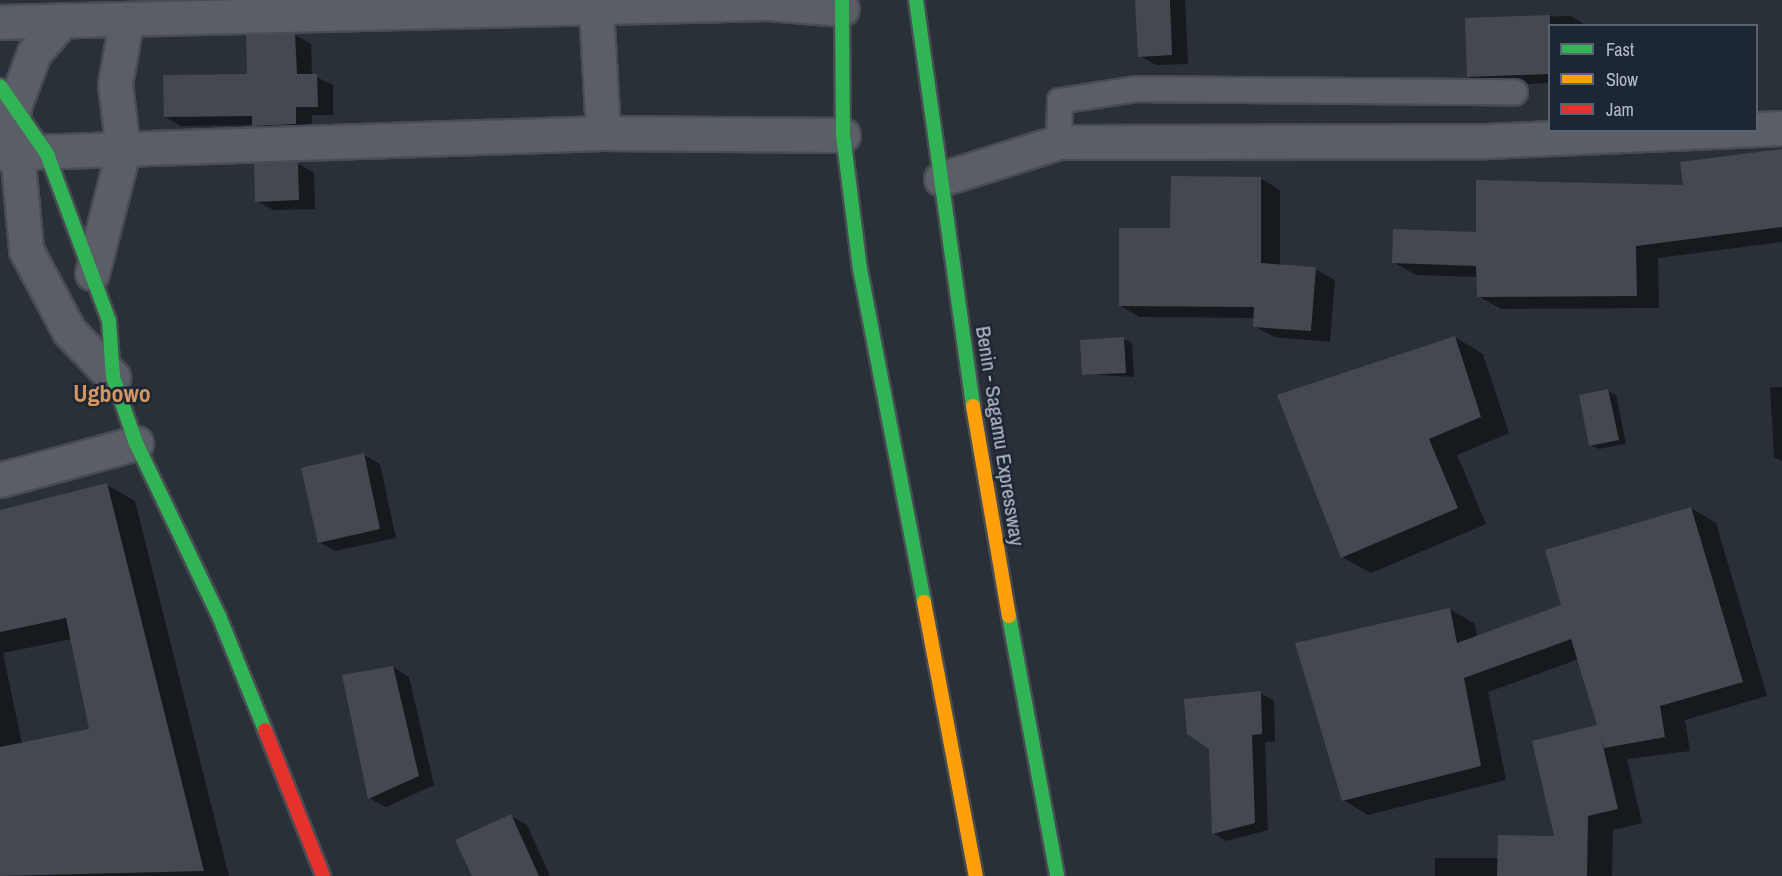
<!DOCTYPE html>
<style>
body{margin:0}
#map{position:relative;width:1782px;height:876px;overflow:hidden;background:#2a3038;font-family:"Archivo Narrow",sans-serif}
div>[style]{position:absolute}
.shadow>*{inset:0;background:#0007}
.building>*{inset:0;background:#444950}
.roads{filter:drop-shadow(2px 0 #484c53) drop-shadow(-2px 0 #484c53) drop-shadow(0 2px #484c53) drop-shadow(0 -2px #484c53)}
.lane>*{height:24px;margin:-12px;padding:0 12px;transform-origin:12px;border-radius:12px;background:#5a5e66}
.street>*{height:33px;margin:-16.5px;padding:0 16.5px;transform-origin:16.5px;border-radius:16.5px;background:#5a5e66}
.fast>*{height:14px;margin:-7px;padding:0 7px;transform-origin:7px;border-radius:7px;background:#30b455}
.slow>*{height:14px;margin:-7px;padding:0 7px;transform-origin:7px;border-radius:7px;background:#ff9f0a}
.jam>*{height:14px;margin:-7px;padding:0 7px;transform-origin:7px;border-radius:7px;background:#e5322d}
span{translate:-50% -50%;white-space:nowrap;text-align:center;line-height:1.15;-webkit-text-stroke:5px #1d2633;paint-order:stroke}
.street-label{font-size:21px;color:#b4bcc9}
.quarter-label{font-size:24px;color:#d59563;font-weight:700}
.legend{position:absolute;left:1548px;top:24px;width:210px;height:108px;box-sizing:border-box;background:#1d2633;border:2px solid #59626f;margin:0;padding:8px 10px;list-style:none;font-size:18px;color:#b4bcc9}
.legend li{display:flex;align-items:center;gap:12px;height:30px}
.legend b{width:30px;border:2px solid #59626f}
</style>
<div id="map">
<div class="shadow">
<div style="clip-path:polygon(1137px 0,1185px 0,1188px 64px,1156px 65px,1140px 56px)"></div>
<div style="clip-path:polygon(1571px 16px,1587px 26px,1550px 26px,1550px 83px,1485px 86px,1468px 76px,1466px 19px)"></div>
<div style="clip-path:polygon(295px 35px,311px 44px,312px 75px,333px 85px,333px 115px,312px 115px,312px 133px,270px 134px,254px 125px,181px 126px,165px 117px,249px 76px)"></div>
<div style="clip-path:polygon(1782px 151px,1782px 242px,1658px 258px,1659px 308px,1501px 309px,1478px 296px,1478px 277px,1416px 275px,1393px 262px,1478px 233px,1684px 186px)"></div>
<div style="clip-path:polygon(297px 163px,314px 173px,315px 209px,273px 210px,256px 201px)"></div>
<div style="clip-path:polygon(1260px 178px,1280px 190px,1280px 266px,1315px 269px,1335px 280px,1330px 342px,1274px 337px,1254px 326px,1255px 318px,1140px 317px,1120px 306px,1172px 230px)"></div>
<div style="clip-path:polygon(1455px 337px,1483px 354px,1509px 433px,1457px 455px,1486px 524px,1371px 573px,1342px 557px)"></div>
<div style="clip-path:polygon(1124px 339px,1132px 343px,1134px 377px,1083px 374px)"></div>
<div style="clip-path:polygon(1770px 387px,1782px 387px,1782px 461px,1774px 457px)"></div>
<div style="clip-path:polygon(1608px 391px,1616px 395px,1626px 444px,1599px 449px,1591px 445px)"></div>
<div style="clip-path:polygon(364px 455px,380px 464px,396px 538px,335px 551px,319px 542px)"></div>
<div style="clip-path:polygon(evenodd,107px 485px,135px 501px,229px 876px,0 876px,0 511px,107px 485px,72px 639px,91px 730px,22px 744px,3px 653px,72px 639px)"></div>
<div style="clip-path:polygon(1691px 508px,1716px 523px,1767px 696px,1685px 720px,1690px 751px,1627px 759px,1642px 823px,1613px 830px,1612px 876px,1435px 876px,1435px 858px,1499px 858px,1556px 838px,1599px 726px,1579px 659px,1488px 692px,1506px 780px,1368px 815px,1343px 800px,1450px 609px,1475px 624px,1477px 637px,1563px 606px)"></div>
<div style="clip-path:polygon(393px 667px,409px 677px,434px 785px,386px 807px,369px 798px)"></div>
<div style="clip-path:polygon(1261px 693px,1274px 701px,1275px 741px,1265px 742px,1268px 830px,1226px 841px,1213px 833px,1210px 749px)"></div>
<div style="clip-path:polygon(511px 816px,527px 825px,550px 876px,474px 876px)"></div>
</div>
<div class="building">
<div style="clip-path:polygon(1135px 0,1170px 0,1172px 55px,1138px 57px)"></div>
<div style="clip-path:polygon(1550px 15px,1550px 74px,1467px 77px,1465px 18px)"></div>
<div style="clip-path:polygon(295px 33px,297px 74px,317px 74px,318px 107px,296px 107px,296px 124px,252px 126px,252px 116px,164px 117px,163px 75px,247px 74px,246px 35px)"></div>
<div style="clip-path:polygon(1782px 149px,1782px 227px,1636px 246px,1637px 296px,1477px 297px,1476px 266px,1392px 263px,1393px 229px,1476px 232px,1476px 180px,1683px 185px,1680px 162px)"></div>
<div style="clip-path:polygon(298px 162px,299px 200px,255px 202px,254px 163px)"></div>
<div style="clip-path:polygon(1171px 176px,1261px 177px,1261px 263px,1316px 267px,1311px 331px,1253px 327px,1254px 307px,1119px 306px,1119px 228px,1170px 228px)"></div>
<div style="clip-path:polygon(1455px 336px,1481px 417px,1429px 439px,1458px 508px,1341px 558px,1277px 395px)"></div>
<div style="clip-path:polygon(1124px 337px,1126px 373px,1082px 375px,1080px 340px)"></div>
<div style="clip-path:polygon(1608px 389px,1619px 440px,1589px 446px,1579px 395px)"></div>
<div style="clip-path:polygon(364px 453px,380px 529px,318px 543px,301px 468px)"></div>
<div style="clip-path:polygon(107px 483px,204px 871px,0 876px,0 747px,89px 729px,66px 618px,0 632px,0 510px)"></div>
<div style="clip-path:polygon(1691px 507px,1743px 682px,1660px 706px,1665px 737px,1604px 748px,1600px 733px,1618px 809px,1588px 816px,1587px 876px,1497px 876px,1498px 835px,1554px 836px,1532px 741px,1597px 725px,1571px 639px,1464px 678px,1481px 766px,1342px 801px,1295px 643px,1450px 608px,1457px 643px,1561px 605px,1545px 550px)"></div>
<div style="clip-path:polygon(393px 666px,419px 776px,368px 799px,342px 675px)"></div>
<div style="clip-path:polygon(1261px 691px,1262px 734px,1252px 735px,1255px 823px,1212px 834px,1209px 749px,1187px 734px,1184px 699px)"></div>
<div style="clip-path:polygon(511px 814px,539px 876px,472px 876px,455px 840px)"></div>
</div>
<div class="roads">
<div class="lane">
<div style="left:1059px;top:142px;width:41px;rotate:-88.6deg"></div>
<div style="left:1060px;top:101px;width:78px;rotate:-8.9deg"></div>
<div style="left:1137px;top:89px;width:378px;rotate:0.5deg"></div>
</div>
<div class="street">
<div style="left:596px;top:7px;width:126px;rotate:86.8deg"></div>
<div style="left:0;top:22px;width:768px;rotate:-1.42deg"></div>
<div style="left:768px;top:3px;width:74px;rotate:4.6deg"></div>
<div style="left:61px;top:22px;width:41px;rotate:131.1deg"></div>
<div style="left:34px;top:53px;width:60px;rotate:110.6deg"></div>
<div style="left:13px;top:109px;width:142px;rotate:84.7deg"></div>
<div style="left:26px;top:250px;width:92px;rotate:62deg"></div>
<div style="left:69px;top:331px;width:64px;rotate:46.3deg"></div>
<div style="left:0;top:153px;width:603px;rotate:-1.9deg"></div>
<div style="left:603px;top:133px;width:240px;rotate:0.5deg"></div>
<div style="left:941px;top:179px;width:124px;rotate:-17.4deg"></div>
<div style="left:1059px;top:142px;width:427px;rotate:-0.1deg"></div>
<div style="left:1486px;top:141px;width:296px;rotate:-2.5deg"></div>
<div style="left:92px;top:273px;width:126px;rotate:-75.7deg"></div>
<div style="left:123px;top:151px;width:67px;rotate:-96.8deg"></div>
<div style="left:115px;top:84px;width:63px;rotate:-79.9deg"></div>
<div style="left:0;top:480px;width:141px;rotate:-15.2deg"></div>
</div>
<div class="fast">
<div style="left:842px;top:0;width:135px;rotate:89.6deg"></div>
<div style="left:843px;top:135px;width:135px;rotate:82.8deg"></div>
<div style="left:860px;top:269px;width:339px;rotate:79.1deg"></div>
<div style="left:916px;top:0;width:410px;rotate:82deg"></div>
<div style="left:0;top:86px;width:83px;rotate:55.3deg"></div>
<div style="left:47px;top:154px;width:178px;rotate:69.6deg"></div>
<div style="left:109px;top:321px;width:56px;rotate:85.9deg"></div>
<div style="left:113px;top:377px;width:70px;rotate:70.8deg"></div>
<div style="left:136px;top:443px;width:192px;rotate:64.4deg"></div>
<div style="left:219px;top:616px;width:123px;rotate:68deg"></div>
<div style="left:1009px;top:616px;width:264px;rotate:79.5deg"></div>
</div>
<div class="slow">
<div style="left:973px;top:406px;width:213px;rotate:80.3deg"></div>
<div style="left:924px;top:602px;width:279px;rotate:79.3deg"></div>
</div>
<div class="jam">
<div style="left:265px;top:730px;width:157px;rotate:68.3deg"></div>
</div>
</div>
<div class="street-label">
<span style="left:1000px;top:436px;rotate:81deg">Benin - Sagamu Expressway</span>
</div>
<div class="quarter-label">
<span style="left:112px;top:394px">Ugbowo</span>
</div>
<ul class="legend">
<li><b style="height:8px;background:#30b455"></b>Fast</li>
<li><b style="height:8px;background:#ff9f0a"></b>Slow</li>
<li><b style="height:8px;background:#e5322d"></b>Jam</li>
</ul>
</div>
